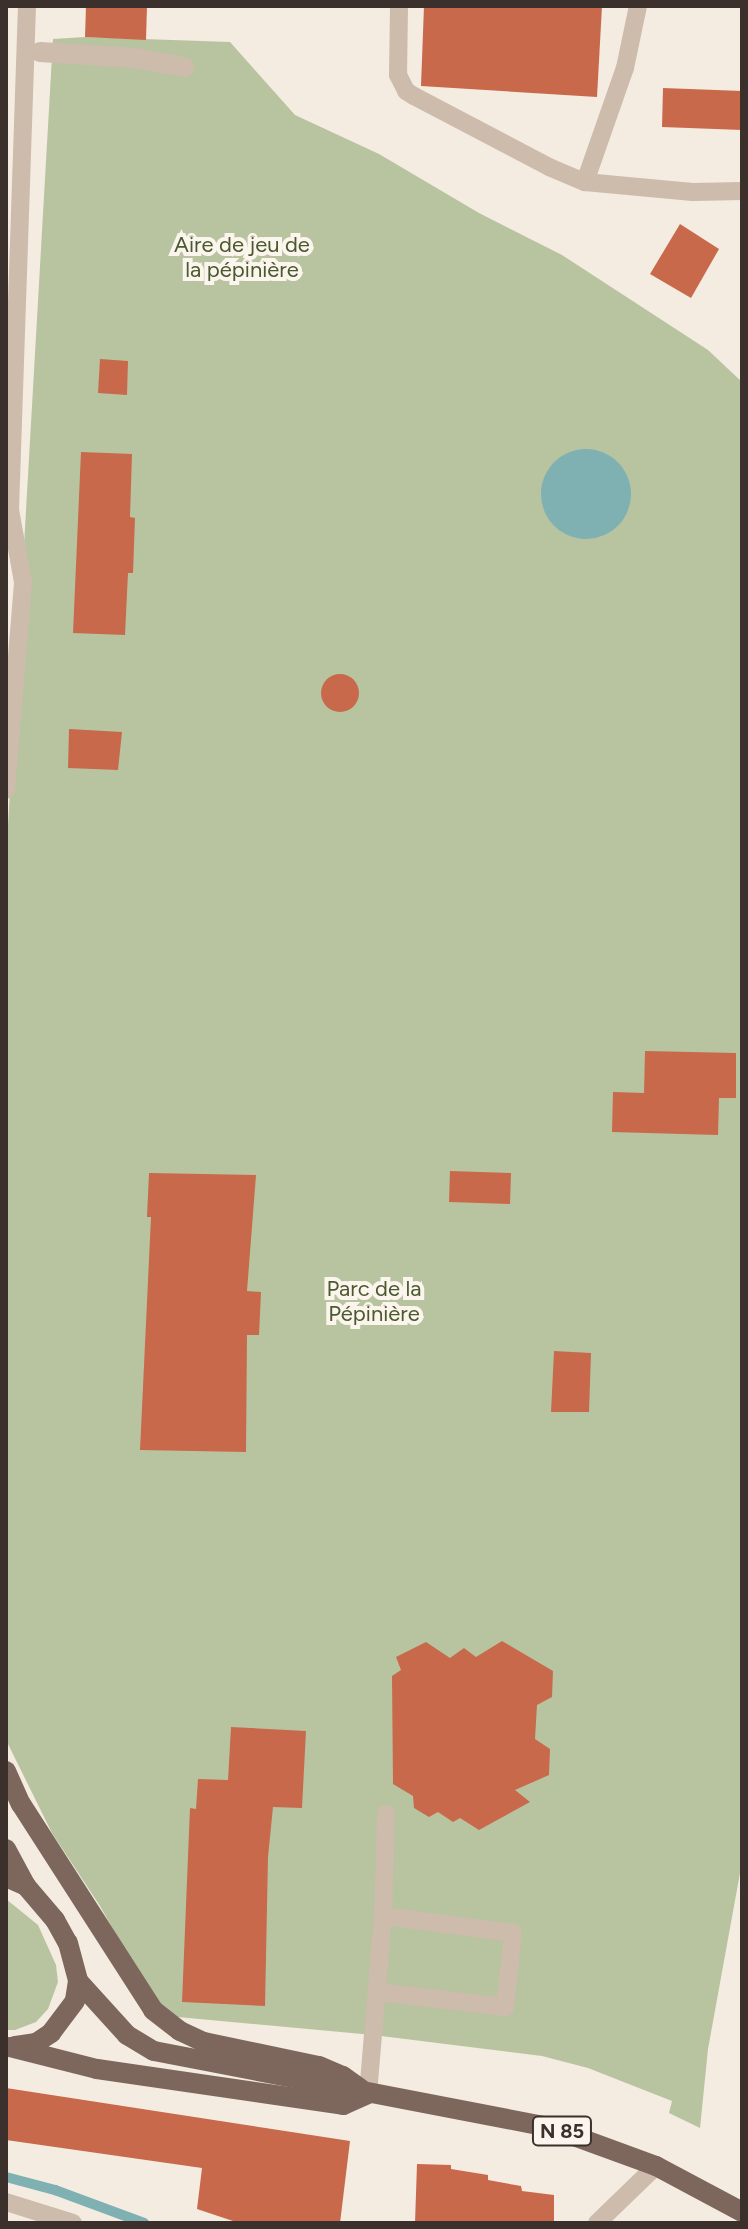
<!DOCTYPE html>
<meta charset="utf-8">
<style>
body{margin:0}
#map{position:relative;width:748px;height:2229px;overflow:hidden;background:#f4ebe1;font-family:Figtree,sans-serif}
div>[style]{position:absolute}
.green>*{inset:0;background:#b8c4a0}
.water>*{inset:0;background:#7fb0b2}
.round{border-radius:50%}
.stream>*{height:10px;margin:-5px;padding:0 5px;transform-origin:5px;border-radius:5px;background:#7fb0b2}
.building>*{inset:0;background:#c8694b}
.lane>*{height:18px;margin:-9px;padding:0 9px;transform-origin:9px;border-radius:9px;background:#cdbbac}
.street>*{height:20px;margin:-10px;padding:0 10px;transform-origin:10px;border-radius:10px;background:#cdbbac}
.primary>*{height:20px;margin:-10px;padding:0 10px;transform-origin:10px;border-radius:10px;background:#7d675c}
span{translate:-50% -50%;white-space:nowrap;text-align:center;line-height:1.15;-webkit-text-stroke:8px #fbf5ee;paint-order:stroke}
.shield-label span{padding:2px 6px;background:#fbf5ee;border:2px solid;border-radius:6px;-webkit-text-stroke-width:0}
.shield-label{font-size:20px;color:#3b302b;font-weight:700}
.park-label{font-size:22px;color:#4a5a2e}
.frame{position:absolute;inset:0;border:8px solid #3b302b;pointer-events:none}
</style>
<div id="map">
<div class="green">
<div style="clip-path:polygon(85px 37px,230px 42px,295px 115px,379px 154px,479px 213px,562px 255px,708px 350px,742px 382px,742px 1862px,708px 2049px,700px 2128px,669px 2113px,672px 2101px,588px 2068px,542px 2056px,373px 2035px,167px 2016px,154px 2003px,100px 1906px,52px 1833px,6px 1740px,6px 860px,53px 39px)"></div>
<div style="clip-path:polygon(6px 1899px,38px 1925px,56px 1965px,58px 1982px,48px 2009px,36px 2022px,15px 2030px,6px 2030px)"></div>
</div>
<div class="water">
<div class="round" style="left:541px;top:449px;width:90px;height:90px"></div>
</div>
<div class="stream">
<div style="left:6px;top:2177px;width:51px;rotate:14.9deg"></div>
<div style="left:55px;top:2190px;width:95px;rotate:20.3deg"></div>
</div>
<div class="building">
<div style="clip-path:polygon(86px 6px,147px 6px,146px 40px,85px 37px)"></div>
<div style="clip-path:polygon(424px 6px,602px 6px,597px 97px,421px 86px)"></div>
<div style="clip-path:polygon(663px 88px,742px 91px,742px 130px,662px 127px)"></div>
<div style="clip-path:polygon(680px 224px,719px 249px,691px 298px,650px 274px)"></div>
<div style="clip-path:polygon(100px 359px,128px 361px,127px 395px,98px 393px)"></div>
<div style="clip-path:polygon(81px 452px,132px 454px,130px 517px,135px 518px,133px 573px,128px 573px,125px 635px,73px 633px)"></div>
<div class="round" style="left:321px;top:674px;width:38px;height:38px"></div>
<div style="clip-path:polygon(69px 729px,122px 732px,118px 770px,68px 768px)"></div>
<div style="clip-path:polygon(645px 1051px,736px 1053px,736px 1098px,719px 1098px,718px 1135px,612px 1132px,613px 1092px,644px 1093px)"></div>
<div style="clip-path:polygon(450px 1171px,511px 1173px,510px 1204px,449px 1202px)"></div>
<div style="clip-path:polygon(149px 1173px,256px 1175px,247px 1291px,261px 1292px,259px 1335px,247px 1335px,246px 1452px,140px 1450px,151px 1217px,147px 1217px)"></div>
<div style="clip-path:polygon(554px 1351px,591px 1353px,589px 1412px,551px 1412px)"></div>
<div style="clip-path:polygon(502px 1641px,553px 1671px,552px 1697px,537px 1705px,535px 1739px,550px 1749px,549px 1775px,515px 1790px,530px 1802px,479px 1830px,460px 1818px,453px 1822px,438px 1812px,429px 1817px,414px 1808px,413px 1796px,393px 1784px,392px 1676px,401px 1670px,396px 1657px,426px 1642px,450px 1658px,464px 1648px,476px 1657px)"></div>
<div style="clip-path:polygon(231px 1727px,306px 1731px,302px 1808px,273px 1807px,268px 1857px,265px 2006px,182px 2002px,190px 1808px,196px 1809px,198px 1779px,228px 1780px)"></div>
<div style="clip-path:polygon(6px 2088px,350px 2141px,340px 2223px,239px 2223px,197px 2209px,202px 2168px,6px 2140px)"></div>
<div style="clip-path:polygon(417px 2164px,451px 2165px,451px 2169px,488px 2175px,488px 2180px,521px 2186px,522px 2191px,554px 2195px,554px 2223px,415px 2223px)"></div>
</div>
<div class="lane">
<div style="left:399px;top:6px;width:69px;rotate:90.8deg"></div>
<div style="left:398px;top:75px;width:18px;rotate:63deg"></div>
<div style="left:406px;top:91px;width:9px;rotate:32deg"></div>
<div style="left:414px;top:96px;width:153px;rotate:27.7deg"></div>
<div style="left:549px;top:167px;width:39px;rotate:23deg"></div>
<div style="left:585px;top:182px;width:108px;rotate:5.3deg"></div>
<div style="left:693px;top:192px;width:49px;rotate:-1.2deg"></div>
<div style="left:585px;top:182px;width:121px;rotate:-70.7deg"></div>
<div style="left:625px;top:68px;width:63px;rotate:-78.2deg"></div>
<div style="left:6px;top:790px;width:209px;rotate:-85.3deg"></div>
<div style="left:23px;top:582px;width:73px;rotate:-100.2deg"></div>
<div style="left:10px;top:510px;width:504px;rotate:-88.07deg"></div>
<div style="left:377px;top:1992px;width:129px;rotate:6.7deg"></div>
<div style="left:505px;top:2007px;width:74px;rotate:-83.8deg"></div>
<div style="left:513px;top:1933px;width:131px;rotate:-172.5deg"></div>
<div style="left:383px;top:1916px;width:102px;rotate:-88.3deg"></div>
<div style="left:368px;top:2094px;width:179px;rotate:-85.2deg"></div>
<div style="left:6px;top:2202px;width:70px;rotate:17.4deg"></div>
<div style="left:597px;top:2223px;width:82px;rotate:-44deg"></div>
</div>
<div class="street">
<div style="left:40px;top:52px;width:96px;rotate:3.6deg"></div>
<div style="left:136px;top:58px;width:49px;rotate:10.6deg"></div>
</div>
<div class="primary">
<div style="left:6px;top:1771px;width:36px;rotate:66deg"></div>
<div style="left:21px;top:1804px;width:245px;rotate:57.3deg"></div>
<div style="left:153px;top:2010px;width:34px;rotate:38deg"></div>
<div style="left:180px;top:2031px;width:26px;rotate:25deg"></div>
<div style="left:204px;top:2042px;width:117px;rotate:11.8deg"></div>
<div style="left:319px;top:2066px;width:26px;rotate:23deg"></div>
<div style="left:343px;top:2076px;width:22px;rotate:36deg"></div>
<div style="left:6px;top:1849px;width:42px;rotate:61.6deg"></div>
<div style="left:6px;top:1877px;width:22px;rotate:24deg"></div>
<div style="left:26px;top:1886px;width:45px;rotate:49.5deg"></div>
<div style="left:55px;top:1920px;width:26px;rotate:61deg"></div>
<div style="left:68px;top:1943px;width:39px;rotate:75deg"></div>
<div style="left:78px;top:1981px;width:20px;rotate:99deg"></div>
<div style="left:75px;top:2001px;width:40px;rotate:127deg"></div>
<div style="left:51px;top:2033px;width:18px;rotate:146deg"></div>
<div style="left:36px;top:2043px;width:22px;rotate:172deg"></div>
<div style="left:78px;top:1981px;width:73px;rotate:47.8deg"></div>
<div style="left:127px;top:2035px;width:31px;rotate:31deg"></div>
<div style="left:154px;top:2051px;width:405px;rotate:10.9deg"></div>
<div style="left:552px;top:2128px;width:111px;rotate:20.1deg"></div>
<div style="left:656px;top:2166px;width:98px;rotate:28.1deg"></div>
<div style="left:10px;top:2047px;width:90px;rotate:14.2deg"></div>
<div style="left:97px;top:2069px;width:249px;rotate:8.3deg"></div>
<div style="left:343px;top:2105px;width:27px;rotate:-24deg"></div>
</div>
<div class="shield-label">
<span style="left:562px;top:2131px">N 85</span>
</div>
<div class="park-label">
<span style="left:242px;top:257px">Aire de jeu de<br>la pépinière</span>
<span style="left:374px;top:1301px">Parc de la<br>Pépinière</span>
</div>
<div class="frame"></div>
</div>
